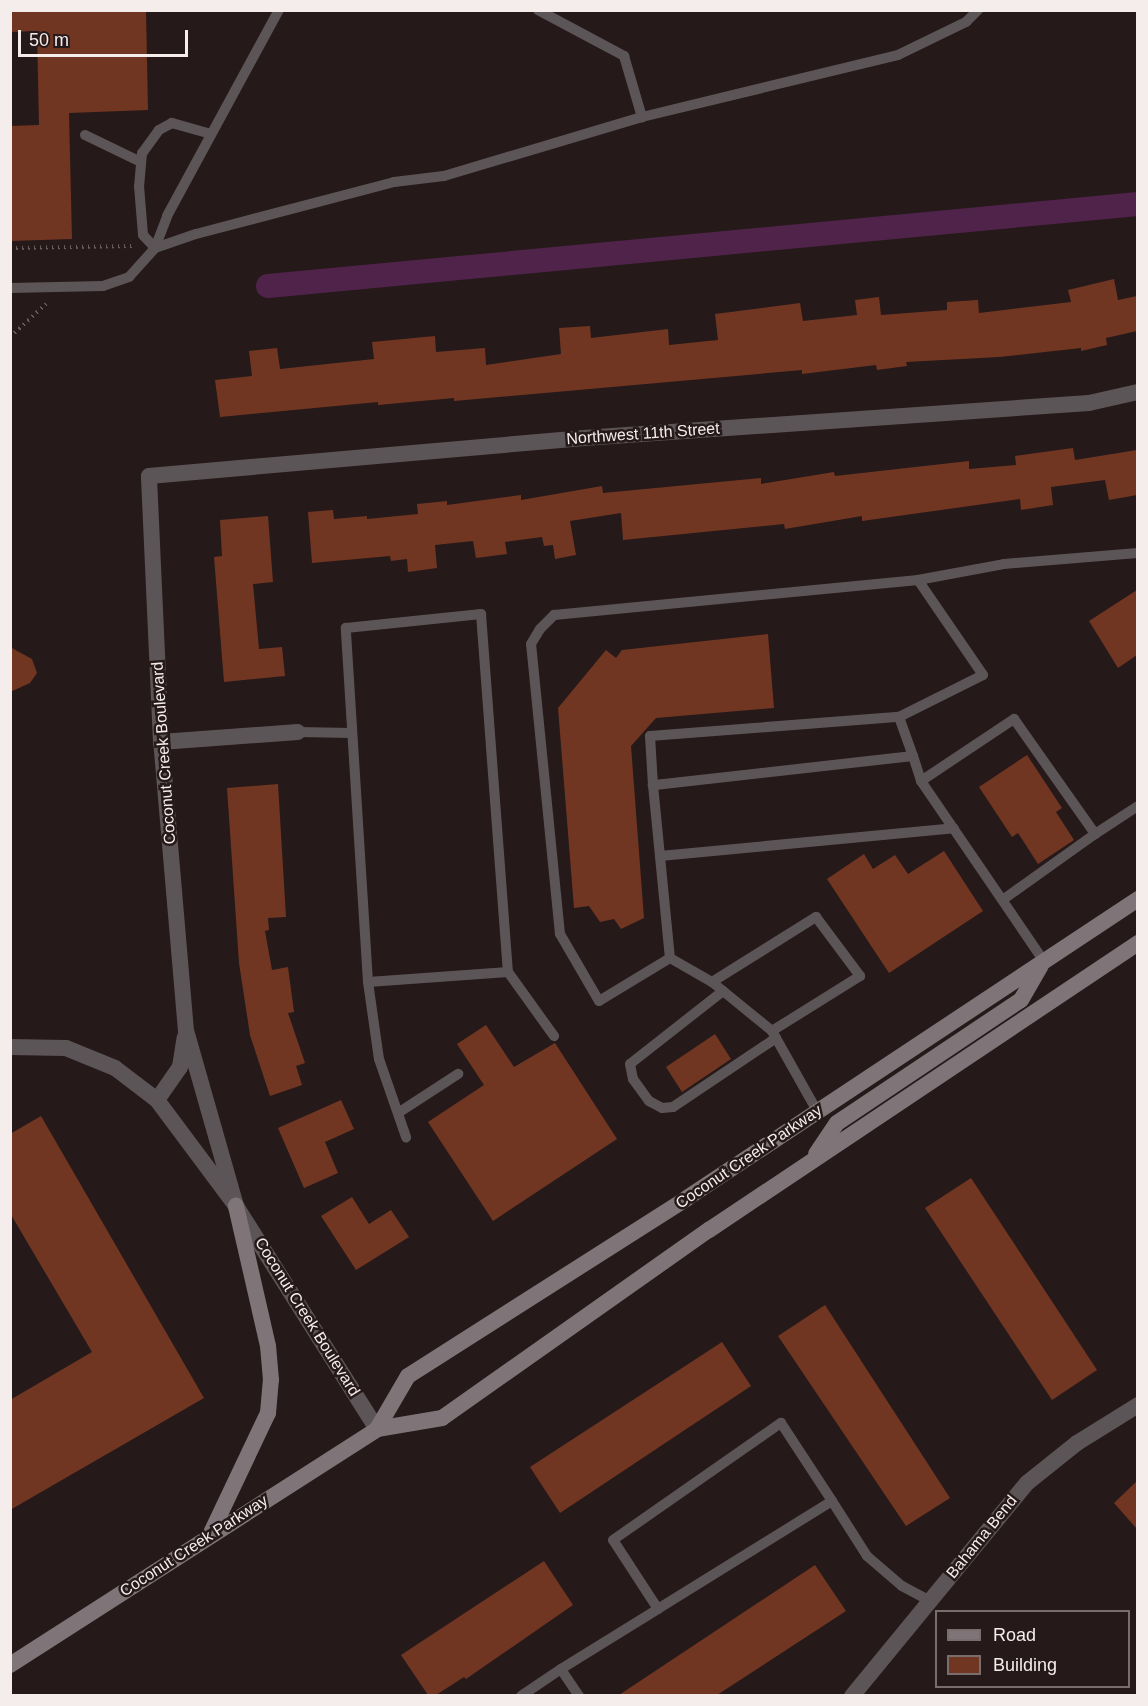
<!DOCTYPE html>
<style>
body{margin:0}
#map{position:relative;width:1148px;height:1706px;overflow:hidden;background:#261919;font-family:Arial,sans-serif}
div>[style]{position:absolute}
.canal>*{height:24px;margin:-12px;padding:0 12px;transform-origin:12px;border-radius:12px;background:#50234b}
.building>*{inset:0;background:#713622}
.path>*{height:4px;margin-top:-2px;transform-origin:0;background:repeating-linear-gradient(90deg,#675b5b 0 1.5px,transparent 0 6px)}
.service>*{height:10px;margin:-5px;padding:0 5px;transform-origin:5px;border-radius:5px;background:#5c5557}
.minor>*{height:16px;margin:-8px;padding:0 8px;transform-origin:8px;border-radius:8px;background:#5c5557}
.secondary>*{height:16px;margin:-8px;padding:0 8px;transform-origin:8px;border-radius:8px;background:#7f7579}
span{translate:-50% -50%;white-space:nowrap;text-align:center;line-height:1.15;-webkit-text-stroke:5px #261919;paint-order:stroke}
.street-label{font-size:16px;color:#f5ecec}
.frame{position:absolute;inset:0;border:12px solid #f5ecec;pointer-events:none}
.legend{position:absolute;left:935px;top:1610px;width:195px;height:78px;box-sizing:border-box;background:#261919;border:2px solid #796d6d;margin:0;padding:8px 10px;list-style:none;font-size:18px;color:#f5ecec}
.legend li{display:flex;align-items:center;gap:12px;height:30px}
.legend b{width:30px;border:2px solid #796d6d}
.scale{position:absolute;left:18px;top:30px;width:170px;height:27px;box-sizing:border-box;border:3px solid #f5ecec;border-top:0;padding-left:8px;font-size:18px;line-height:21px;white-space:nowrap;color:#f5ecec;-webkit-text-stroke:4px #261919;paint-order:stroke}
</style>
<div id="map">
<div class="canal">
<div style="left:268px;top:286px;width:874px;rotate:-5.38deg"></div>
</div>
<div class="building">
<div style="clip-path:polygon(10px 10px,146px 10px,148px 110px,69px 113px,72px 239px,10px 241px,10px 126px,39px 125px,37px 31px,10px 32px)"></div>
<div style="clip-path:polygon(1114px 279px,1118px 300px,1137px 296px,1137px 331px,1106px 338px,1107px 345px,1081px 351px,1081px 348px,999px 357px,906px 362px,907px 366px,877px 370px,876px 365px,802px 374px,802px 370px,454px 401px,454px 398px,378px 405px,378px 402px,220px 417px,215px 380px,252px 376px,249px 351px,277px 348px,280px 369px,374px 359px,372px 342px,435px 336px,436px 352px,485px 348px,486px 365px,561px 354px,559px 328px,590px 326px,591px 338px,668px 329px,669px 345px,718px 340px,715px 314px,800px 303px,803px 321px,857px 315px,855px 300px,879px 297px,881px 315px,947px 310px,947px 302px,978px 300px,979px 313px,1071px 302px,1068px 290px)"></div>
<div style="clip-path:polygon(1073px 448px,1075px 460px,1137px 450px,1137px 495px,1109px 500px,1105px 480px,1051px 487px,1053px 505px,1021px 510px,1020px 499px,862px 521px,862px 516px,785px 529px,784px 524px,623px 540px,621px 513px,570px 521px,576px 555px,555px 559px,553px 545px,544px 546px,542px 537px,505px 542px,507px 554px,476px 558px,473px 541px,435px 545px,437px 568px,408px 572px,407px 559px,391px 561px,390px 556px,312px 563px,308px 512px,333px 510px,334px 519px,367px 516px,367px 519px,418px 514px,417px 504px,447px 501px,447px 505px,521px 495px,521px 500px,602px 486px,603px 493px,761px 478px,761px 484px,834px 472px,835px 476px,969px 461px,969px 469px,1016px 465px,1015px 456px)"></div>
<div style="clip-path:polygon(268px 516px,273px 582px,253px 584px,259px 649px,282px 647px,285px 676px,224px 682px,214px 557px,222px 556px,220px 520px)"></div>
<div style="clip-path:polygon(1137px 590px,1137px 655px,1118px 668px,1089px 621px)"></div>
<div style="clip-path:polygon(768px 634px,774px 708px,656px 718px,631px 746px,644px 918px,621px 929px,614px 919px,600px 922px,589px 906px,574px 908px,558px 708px,606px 650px,616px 658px,622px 650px)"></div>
<div style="clip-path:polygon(10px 647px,32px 659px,37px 673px,30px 683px,10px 692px)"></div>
<div style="clip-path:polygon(1027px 755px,1062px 808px,1056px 812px,1074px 840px,1038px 864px,1018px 833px,1012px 837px,979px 787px)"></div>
<div style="clip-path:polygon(278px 784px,286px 917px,268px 918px,269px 930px,265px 931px,272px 970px,288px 967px,294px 1012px,288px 1013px,305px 1063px,296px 1066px,302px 1085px,270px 1096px,250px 1035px,239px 963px,227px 788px)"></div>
<div style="clip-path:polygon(944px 851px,983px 911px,889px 973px,827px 879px,864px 854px,873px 869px,895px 855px,908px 874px)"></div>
<div style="clip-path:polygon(486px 1025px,514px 1067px,555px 1043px,617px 1139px,493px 1221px,428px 1122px,484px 1085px,457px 1044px)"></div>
<div style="clip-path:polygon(715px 1034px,731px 1059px,682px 1092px,666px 1067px)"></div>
<div style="clip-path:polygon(341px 1100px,354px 1129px,325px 1142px,338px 1173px,304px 1188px,278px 1128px)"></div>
<div style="clip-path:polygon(41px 1116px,204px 1398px,10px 1510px,10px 1400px,92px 1352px,10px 1213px,10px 1134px)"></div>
<div style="clip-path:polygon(971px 1178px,1097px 1370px,1052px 1400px,925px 1208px)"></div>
<div style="clip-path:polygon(352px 1197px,369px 1224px,391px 1210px,409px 1237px,356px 1270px,321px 1216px)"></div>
<div style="clip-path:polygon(825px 1305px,950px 1498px,906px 1526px,778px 1336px)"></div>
<div style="clip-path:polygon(722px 1342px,751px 1386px,560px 1513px,530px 1467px)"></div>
<div style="clip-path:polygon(1137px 1481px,1137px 1529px,1114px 1503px)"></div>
<div style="clip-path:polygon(544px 1561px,573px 1605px,466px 1679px,464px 1677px,436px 1695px,428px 1695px,401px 1655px)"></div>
<div style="clip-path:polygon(815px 1565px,846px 1611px,717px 1695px,619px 1695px)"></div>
</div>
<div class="path">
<div style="left:10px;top:248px;width:122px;rotate:-0.9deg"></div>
<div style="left:10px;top:337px;width:49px;rotate:-42.5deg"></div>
</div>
<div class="service">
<div style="left:538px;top:10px;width:98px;rotate:28.1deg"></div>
<div style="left:624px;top:56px;width:64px;rotate:73.6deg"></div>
<div style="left:211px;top:134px;width:41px;rotate:-164.2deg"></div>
<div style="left:172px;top:123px;width:15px;rotate:152deg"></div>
<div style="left:159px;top:130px;width:29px;rotate:126deg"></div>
<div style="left:142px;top:153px;width:33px;rotate:95deg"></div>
<div style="left:139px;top:186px;width:49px;rotate:85.3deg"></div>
<div style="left:143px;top:235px;width:18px;rotate:47deg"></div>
<div style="left:155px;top:248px;width:34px;rotate:-69deg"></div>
<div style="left:167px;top:216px;width:234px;rotate:-61.5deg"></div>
<div style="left:85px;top:135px;width:62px;rotate:25.7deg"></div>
<div style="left:10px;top:288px;width:93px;rotate:-1.2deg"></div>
<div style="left:103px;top:286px;width:28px;rotate:-19deg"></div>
<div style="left:129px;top:277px;width:39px;rotate:-48deg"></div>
<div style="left:155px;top:248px;width:43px;rotate:-18.9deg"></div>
<div style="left:196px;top:234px;width:205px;rotate:-14.7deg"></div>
<div style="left:394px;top:182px;width:50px;rotate:-6.8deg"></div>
<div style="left:444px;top:176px;width:207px;rotate:-16.6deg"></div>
<div style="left:642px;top:117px;width:263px;rotate:-13.6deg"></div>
<div style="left:898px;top:55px;width:76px;rotate:-25.9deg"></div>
<div style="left:966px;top:22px;width:17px;rotate:-45deg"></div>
<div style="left:918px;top:580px;width:87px;rotate:-10.5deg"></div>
<div style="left:1004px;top:564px;width:134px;rotate:-4.7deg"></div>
<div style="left:481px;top:614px;width:359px;rotate:85.7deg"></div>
<div style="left:508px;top:972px;width:140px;rotate:175.9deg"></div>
<div style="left:368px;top:982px;width:355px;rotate:-93.6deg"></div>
<div style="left:346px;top:628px;width:136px;rotate:-5.9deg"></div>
<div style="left:298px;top:732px;width:54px;rotate:1.1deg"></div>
<div style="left:913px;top:756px;width:26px;rotate:72deg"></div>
<div style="left:921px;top:781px;width:218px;rotate:55.7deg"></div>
<div style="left:921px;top:781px;width:112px;rotate:-33.7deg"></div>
<div style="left:1014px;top:719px;width:141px;rotate:54.8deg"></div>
<div style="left:1095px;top:834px;width:112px;rotate:144.5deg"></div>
<div style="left:653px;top:785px;width:49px;rotate:-93.5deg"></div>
<div style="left:650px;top:736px;width:250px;rotate:-4.4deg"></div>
<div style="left:899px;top:717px;width:41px;rotate:70.3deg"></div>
<div style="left:913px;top:756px;width:262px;rotate:173.6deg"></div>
<div style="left:653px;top:785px;width:174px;rotate:84.4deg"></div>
<div style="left:670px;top:958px;width:48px;rotate:29.7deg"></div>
<div style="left:712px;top:982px;width:77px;rotate:39.2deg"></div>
<div style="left:772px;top:1031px;width:92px;rotate:60.6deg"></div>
<div style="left:1095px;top:834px;width:51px;rotate:-33.1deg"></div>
<div style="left:660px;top:856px;width:295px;rotate:-5.4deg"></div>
<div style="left:670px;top:958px;width:83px;rotate:148.8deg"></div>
<div style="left:599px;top:1001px;width:78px;rotate:-120.2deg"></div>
<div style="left:560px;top:934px;width:291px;rotate:-95.7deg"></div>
<div style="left:531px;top:644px;width:17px;rotate:-59deg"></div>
<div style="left:540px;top:629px;width:20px;rotate:-45deg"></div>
<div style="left:554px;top:615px;width:366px;rotate:-5.5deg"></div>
<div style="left:918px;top:580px;width:115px;rotate:55.6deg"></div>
<div style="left:983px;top:675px;width:94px;rotate:153.4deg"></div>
<div style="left:508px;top:972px;width:79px;rotate:54.3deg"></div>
<div style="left:368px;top:982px;width:78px;rotate:81.9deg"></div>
<div style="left:379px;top:1059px;width:83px;rotate:70.9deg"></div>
<div style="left:712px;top:982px;width:123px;rotate:-32deg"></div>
<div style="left:816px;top:917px;width:74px;rotate:53.3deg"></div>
<div style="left:860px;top:976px;width:104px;rotate:148deg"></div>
<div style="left:723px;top:991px;width:118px;rotate:141.9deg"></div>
<div style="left:630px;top:1064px;width:15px;rotate:79deg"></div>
<div style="left:633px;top:1079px;width:27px;rotate:54deg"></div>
<div style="left:649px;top:1101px;width:15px;rotate:28deg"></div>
<div style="left:662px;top:1108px;width:11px;rotate:-5deg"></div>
<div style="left:673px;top:1107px;width:124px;rotate:-33.8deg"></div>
<div style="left:398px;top:1113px;width:72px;rotate:-33deg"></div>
<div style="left:832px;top:1501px;width:205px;rotate:148.2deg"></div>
<div style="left:658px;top:1609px;width:82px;rotate:-123.1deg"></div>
<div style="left:613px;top:1540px;width:205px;rotate:-34.9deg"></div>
<div style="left:781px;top:1423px;width:93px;rotate:56.8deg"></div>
<div style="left:832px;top:1501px;width:65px;rotate:57.5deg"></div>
<div style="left:867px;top:1556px;width:46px;rotate:40.6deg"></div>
<div style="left:902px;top:1586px;width:32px;rotate:28deg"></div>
<div style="left:521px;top:1696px;width:48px;rotate:-34deg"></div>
<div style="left:579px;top:1696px;width:32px;rotate:-124deg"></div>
<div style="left:561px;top:1669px;width:114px;rotate:-31.7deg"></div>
</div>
<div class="minor">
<div style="left:161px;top:742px;width:137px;rotate:-4.2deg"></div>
<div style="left:10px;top:1047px;width:56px;rotate:1deg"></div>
<div style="left:66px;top:1048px;width:53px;rotate:22.2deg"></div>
<div style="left:115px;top:1068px;width:53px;rotate:37.3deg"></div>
<div style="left:157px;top:1100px;width:132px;rotate:53.3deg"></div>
<div style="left:236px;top:1206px;width:264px;rotate:57.7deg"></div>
<div style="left:157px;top:1100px;width:40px;rotate:-55.1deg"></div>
<div style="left:180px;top:1067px;width:30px;rotate:-81deg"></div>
<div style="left:236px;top:1206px;width:182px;rotate:-105.9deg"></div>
<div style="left:186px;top:1031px;width:290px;rotate:-94.9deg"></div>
<div style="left:161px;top:742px;width:266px;rotate:-92.6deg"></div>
<div style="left:149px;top:476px;width:437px;rotate:-5deg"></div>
<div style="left:584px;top:438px;width:506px;rotate:-3.96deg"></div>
<div style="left:1089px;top:403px;width:50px;rotate:-12.7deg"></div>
<div style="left:852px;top:1696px;width:276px;rotate:-50.6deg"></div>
<div style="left:1027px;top:1483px;width:64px;rotate:-38.7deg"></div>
<div style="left:1077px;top:1443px;width:72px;rotate:-31.9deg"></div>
</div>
<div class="secondary">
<div style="left:816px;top:1154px;width:37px;rotate:-56deg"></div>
<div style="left:837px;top:1123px;width:221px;rotate:-33.8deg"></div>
<div style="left:1021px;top:1000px;width:39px;rotate:-60deg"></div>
<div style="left:377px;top:1429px;width:61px;rotate:-59.7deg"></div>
<div style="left:408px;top:1376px;width:331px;rotate:-32.5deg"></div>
<div style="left:687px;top:1198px;width:541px;rotate:-33.54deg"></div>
<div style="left:211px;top:1533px;width:133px;rotate:-64.6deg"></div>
<div style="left:268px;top:1413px;width:33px;rotate:-85deg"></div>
<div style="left:271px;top:1380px;width:34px;rotate:-95deg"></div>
<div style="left:268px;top:1346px;width:144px;rotate:-102.9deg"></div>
<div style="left:10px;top:1665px;width:436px;rotate:-32.7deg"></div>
<div style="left:377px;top:1429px;width:66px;rotate:-9.6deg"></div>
<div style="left:442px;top:1418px;width:327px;rotate:-35.2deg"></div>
<div style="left:709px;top:1230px;width:516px;rotate:-33.78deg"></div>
</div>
<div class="street-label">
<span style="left:643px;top:434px;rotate:-4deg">Northwest 11th Street</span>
<span style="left:164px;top:753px;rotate:-94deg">Coconut Creek Boulevard</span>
<span style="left:749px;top:1157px;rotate:-34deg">Coconut Creek Parkway</span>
<span style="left:307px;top:1317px;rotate:58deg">Coconut Creek Boulevard</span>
<span style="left:982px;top:1537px;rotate:-51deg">Bahama Bend</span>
<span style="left:194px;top:1546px;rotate:-33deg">Coconut Creek Parkway</span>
</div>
<div class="frame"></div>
<ul class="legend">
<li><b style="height:8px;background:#7f7579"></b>Road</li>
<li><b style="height:16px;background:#713622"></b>Building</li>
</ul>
<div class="scale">50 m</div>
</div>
